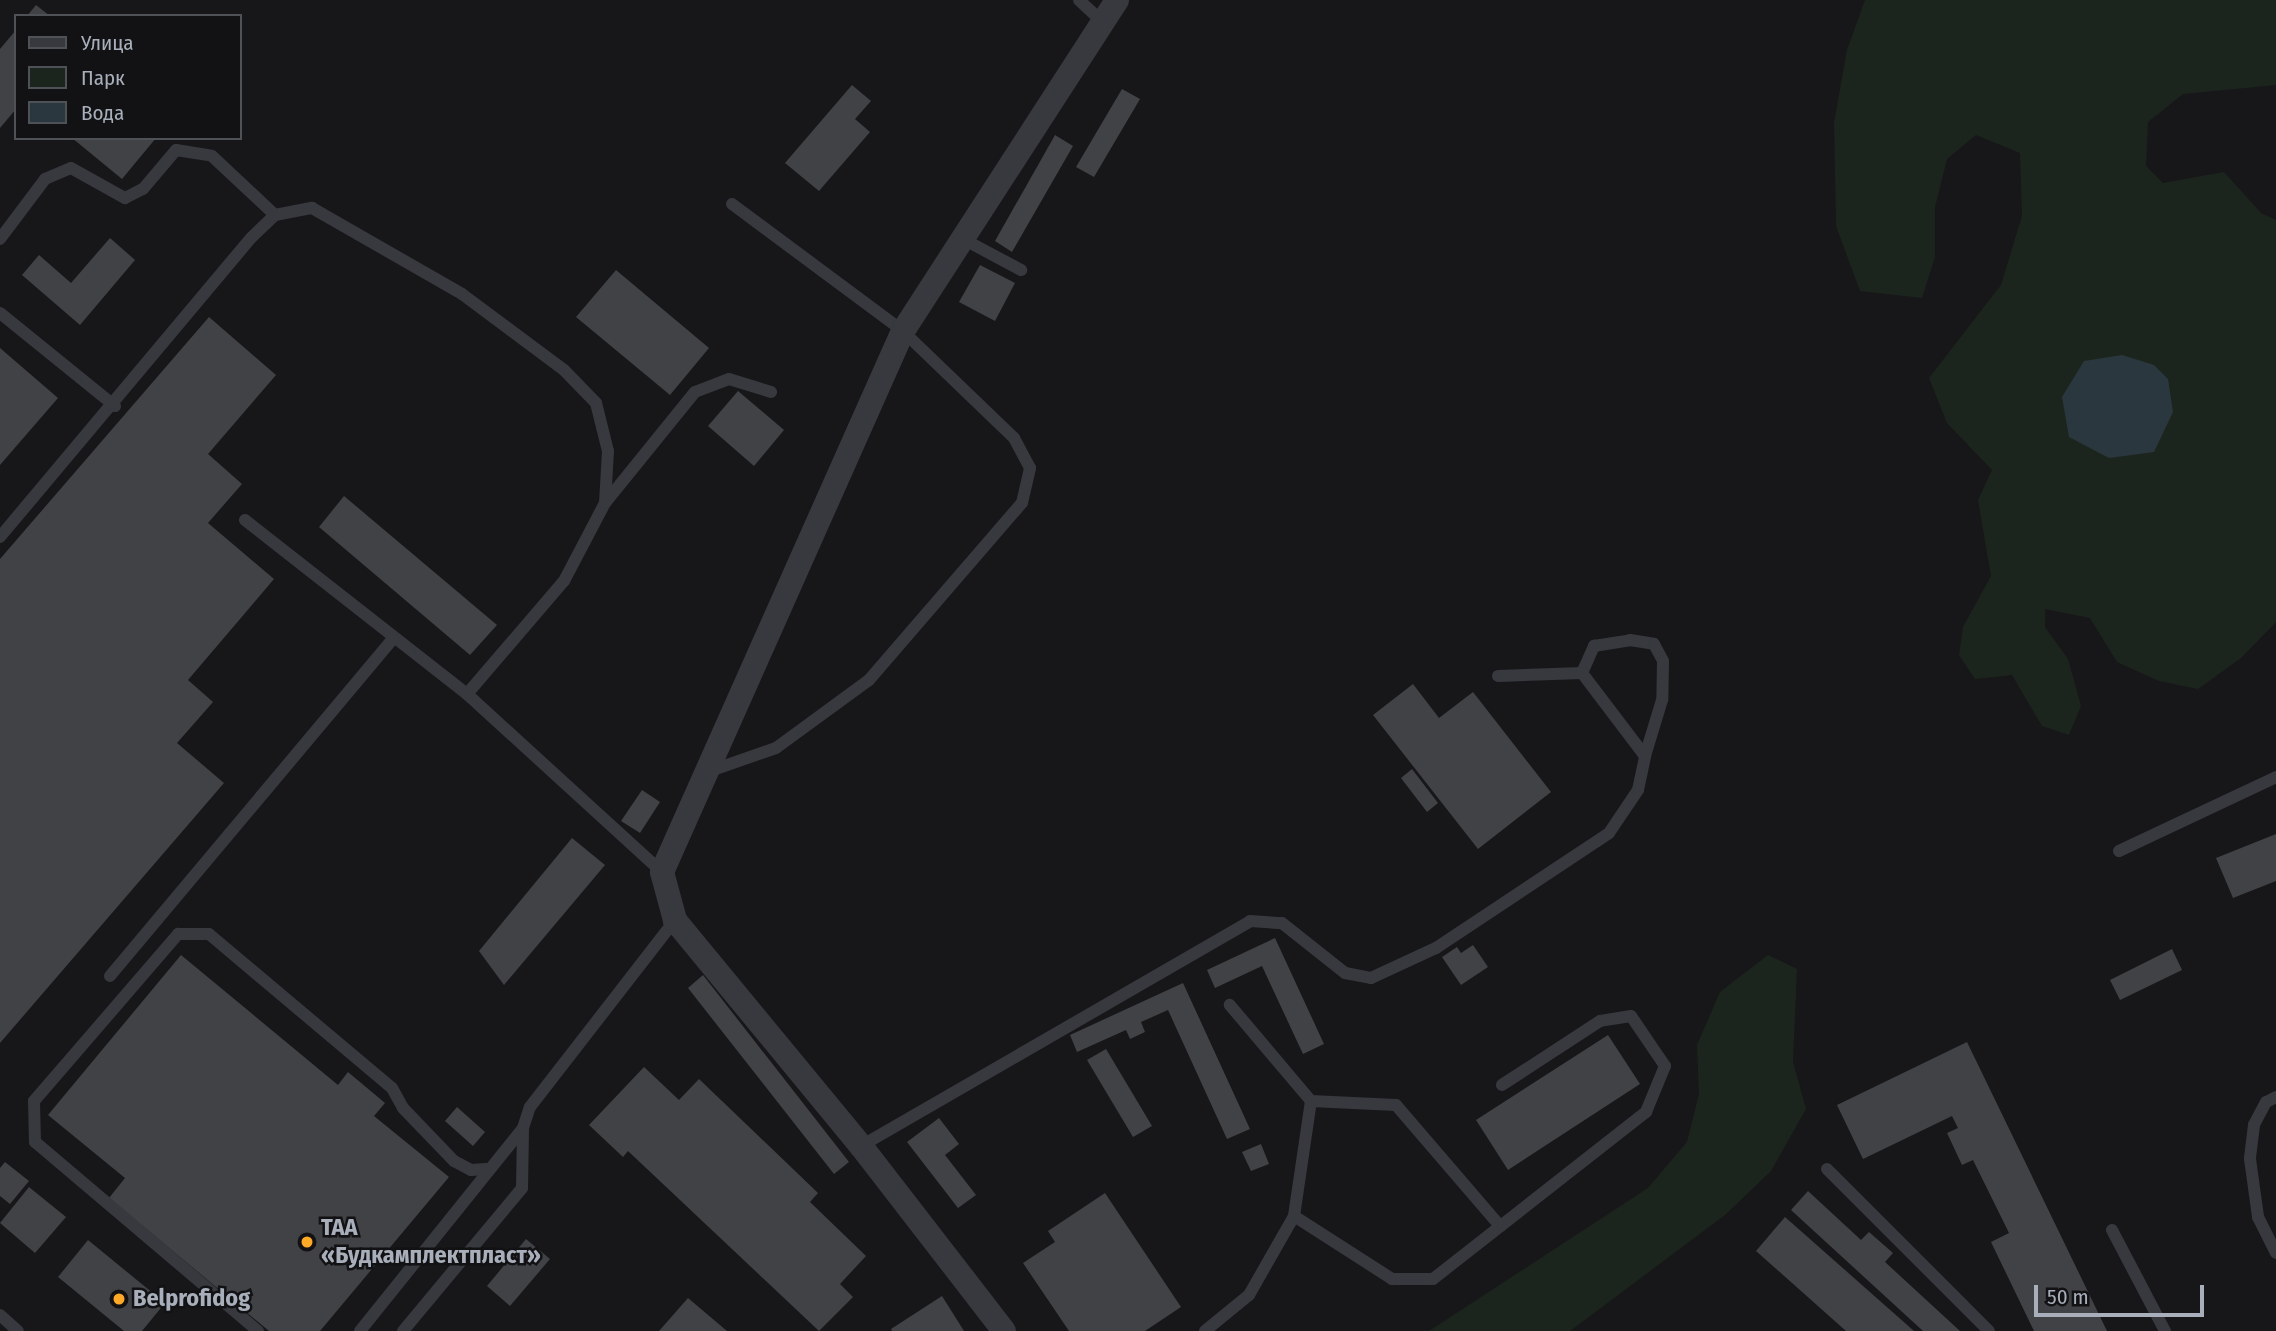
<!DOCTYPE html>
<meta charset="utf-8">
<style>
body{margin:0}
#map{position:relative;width:2276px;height:1331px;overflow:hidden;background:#171719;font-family:"Fira Sans Condensed",sans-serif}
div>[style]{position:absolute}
.green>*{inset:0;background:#1c251d}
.water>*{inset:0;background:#2b373e}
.building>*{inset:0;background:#414246}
.lane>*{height:12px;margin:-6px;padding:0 6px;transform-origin:6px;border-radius:6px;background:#37393f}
.street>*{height:24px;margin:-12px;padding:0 12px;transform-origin:12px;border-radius:12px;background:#37393f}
.dots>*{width:19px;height:19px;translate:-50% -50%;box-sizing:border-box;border:4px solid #121214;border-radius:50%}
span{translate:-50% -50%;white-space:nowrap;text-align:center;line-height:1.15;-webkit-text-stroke:5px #121214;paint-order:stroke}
.poi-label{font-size:24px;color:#a8afba;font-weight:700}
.left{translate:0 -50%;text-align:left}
.legend{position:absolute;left:14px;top:14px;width:228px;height:126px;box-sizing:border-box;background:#121214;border:2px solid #4e5156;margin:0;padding:9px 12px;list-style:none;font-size:21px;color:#a8afba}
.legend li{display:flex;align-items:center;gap:14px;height:35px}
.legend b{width:35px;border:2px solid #4e5156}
.scale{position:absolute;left:2034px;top:1285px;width:170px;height:32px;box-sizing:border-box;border:4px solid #a8afba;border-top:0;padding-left:9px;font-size:21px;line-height:24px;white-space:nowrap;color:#a8afba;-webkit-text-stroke:5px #121214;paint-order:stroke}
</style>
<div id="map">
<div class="green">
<div style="clip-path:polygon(1865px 0,2276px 0,2276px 85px,2183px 94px,2148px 122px,2146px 166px,2163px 183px,2224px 172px,2261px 213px,2276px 220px,2276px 622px,2241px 658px,2198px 689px,2159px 681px,2117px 662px,2090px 618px,2045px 609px,2045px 627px,2068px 659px,2081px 706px,2069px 735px,2042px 726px,2012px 675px,1975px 679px,1959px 655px,1963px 627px,1991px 576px,1978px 500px,1992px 470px,1947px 423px,1929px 378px,2001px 285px,2022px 216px,2020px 153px,1976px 135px,1947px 159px,1935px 207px,1935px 257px,1922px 298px,1860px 291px,1836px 226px,1834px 123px,1847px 50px)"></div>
<div style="clip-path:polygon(1768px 955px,1797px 969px,1793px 1062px,1806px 1109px,1771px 1171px,1725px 1215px,1570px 1331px,1429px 1331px,1648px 1188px,1687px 1142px,1699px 1094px,1697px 1045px,1720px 992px)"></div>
</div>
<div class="water">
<div style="clip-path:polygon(2122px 355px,2154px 365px,2168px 379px,2173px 412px,2154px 452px,2109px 458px,2069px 437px,2062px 397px,2084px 361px)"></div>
</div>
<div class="building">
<div style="clip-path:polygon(36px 5px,50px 16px,27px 16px)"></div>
<div style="clip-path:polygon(16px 30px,16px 109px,0 128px,0 49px)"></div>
<div style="clip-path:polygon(852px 85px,871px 101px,855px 119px,870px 132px,819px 191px,785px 163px)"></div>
<div style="clip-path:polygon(1122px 89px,1140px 99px,1094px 177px,1076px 167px)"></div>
<div style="clip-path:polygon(1055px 135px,1073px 146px,1012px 252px,995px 241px)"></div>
<div style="clip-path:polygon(72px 138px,156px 138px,122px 179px)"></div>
<div style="clip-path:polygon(110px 238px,135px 260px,80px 325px,22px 275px,39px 255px,71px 283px)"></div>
<div style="clip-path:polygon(980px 265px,1015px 283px,995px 321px,959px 302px)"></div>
<div style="clip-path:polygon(616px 270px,709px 348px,670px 395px,576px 317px)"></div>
<div style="clip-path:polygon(209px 317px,276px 375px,208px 454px,242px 484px,208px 523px,274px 579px,188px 680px,213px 702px,177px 743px,224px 783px,0 1043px,0 559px)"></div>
<div style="clip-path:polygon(0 348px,58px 398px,0 465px)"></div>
<div style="clip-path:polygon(738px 391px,784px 430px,754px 466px,708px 426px)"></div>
<div style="clip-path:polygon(344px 496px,497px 625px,470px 655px,319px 527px)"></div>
<div style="clip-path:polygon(1413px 684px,1439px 718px,1473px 692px,1551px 792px,1478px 849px,1373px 715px)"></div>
<div style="clip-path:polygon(1412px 769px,1438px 803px,1427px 812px,1401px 778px)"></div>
<div style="clip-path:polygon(642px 790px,660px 802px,640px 833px,621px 821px)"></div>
<div style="clip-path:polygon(2276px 834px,2276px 881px,2233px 898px,2216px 858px)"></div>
<div style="clip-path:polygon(572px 838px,605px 865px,504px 985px,479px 951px)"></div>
<div style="clip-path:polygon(1275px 938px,1324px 1044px,1303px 1054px,1262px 966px,1215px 988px,1207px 970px)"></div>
<div style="clip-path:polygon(1473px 945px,1488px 967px,1461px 985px,1442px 957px,1457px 947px,1461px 953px)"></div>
<div style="clip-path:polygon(2172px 949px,2182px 970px,2120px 1000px,2110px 980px)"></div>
<div style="clip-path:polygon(181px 955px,338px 1085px,348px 1072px,385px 1103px,374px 1116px,449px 1177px,320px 1331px,269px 1331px,109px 1198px,125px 1178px,48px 1115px)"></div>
<div style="clip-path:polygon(703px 975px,849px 1162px,834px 1174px,688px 988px)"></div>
<div style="clip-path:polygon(1183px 983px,1250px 1129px,1227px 1139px,1168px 1010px,1141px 1022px,1145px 1032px,1130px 1039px,1126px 1030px,1077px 1052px,1070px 1035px)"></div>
<div style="clip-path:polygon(1608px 1035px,1640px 1084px,1508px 1170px,1476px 1120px)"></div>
<div style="clip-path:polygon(1967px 1042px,2107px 1331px,2034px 1331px,1991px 1242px,2009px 1233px,1973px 1160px,1962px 1165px,1947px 1133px,1958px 1128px,1952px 1116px,1863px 1159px,1837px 1105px)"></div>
<div style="clip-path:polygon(1106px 1049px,1152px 1126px,1133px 1137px,1087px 1060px)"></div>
<div style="clip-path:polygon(644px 1067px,679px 1100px,699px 1079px,818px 1193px,810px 1202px,866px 1256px,840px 1284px,853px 1297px,819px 1331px,628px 1151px,623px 1157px,589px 1125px)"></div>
<div style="clip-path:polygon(457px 1107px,485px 1132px,473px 1146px,445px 1121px)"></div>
<div style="clip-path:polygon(939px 1118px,959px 1144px,945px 1155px,976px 1195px,958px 1208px,907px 1142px)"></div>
<div style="clip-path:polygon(1261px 1144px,1269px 1164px,1251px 1171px,1242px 1152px)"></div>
<div style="clip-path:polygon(5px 1162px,29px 1181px,10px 1204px,0 1196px,0 1168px)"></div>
<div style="clip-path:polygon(29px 1187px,66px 1217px,35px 1253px,0 1223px)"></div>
<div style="clip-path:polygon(1808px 1191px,1861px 1240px,1869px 1232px,1893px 1253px,1885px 1262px,1960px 1331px,1923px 1331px,1791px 1210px)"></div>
<div style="clip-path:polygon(1105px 1193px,1181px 1307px,1145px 1331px,1069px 1331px,1023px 1263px,1055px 1242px,1048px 1231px)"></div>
<div style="clip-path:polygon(1785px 1217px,1914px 1331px,1846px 1331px,1756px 1251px)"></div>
<div style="clip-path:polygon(526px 1239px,550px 1259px,510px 1306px,487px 1286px)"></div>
<div style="clip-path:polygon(88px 1240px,165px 1303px,142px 1331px,124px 1331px,58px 1277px)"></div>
<div style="clip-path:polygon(942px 1296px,964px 1331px,892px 1331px,891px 1329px)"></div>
<div style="clip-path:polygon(688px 1298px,727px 1331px,659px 1331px)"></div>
</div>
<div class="lane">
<div style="left:1079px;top:0;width:33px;rotate:43deg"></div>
<div style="left:0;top:239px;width:75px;rotate:-53.1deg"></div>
<div style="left:45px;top:179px;width:28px;rotate:-23deg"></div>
<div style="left:71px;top:168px;width:62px;rotate:29.1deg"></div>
<div style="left:125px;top:198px;width:20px;rotate:-27deg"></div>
<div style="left:143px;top:189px;width:51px;rotate:-49.8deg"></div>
<div style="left:176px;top:150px;width:36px;rotate:9deg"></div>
<div style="left:212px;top:156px;width:86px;rotate:43.1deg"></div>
<div style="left:963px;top:239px;width:66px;rotate:28.1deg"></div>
<div style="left:0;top:313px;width:148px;rotate:39deg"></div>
<div style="left:245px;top:520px;width:282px;rotate:38.1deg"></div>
<div style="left:467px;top:694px;width:264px;rotate:42.4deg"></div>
<div style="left:0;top:537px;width:390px;rotate:-50deg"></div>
<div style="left:251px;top:238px;width:33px;rotate:-44deg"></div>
<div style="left:275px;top:215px;width:38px;rotate:-11deg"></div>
<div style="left:312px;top:208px;width:173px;rotate:29.8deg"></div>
<div style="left:462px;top:294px;width:127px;rotate:36.7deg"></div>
<div style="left:564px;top:370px;width:46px;rotate:45.9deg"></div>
<div style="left:596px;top:403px;width:49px;rotate:76deg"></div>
<div style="left:608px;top:451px;width:52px;rotate:93.3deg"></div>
<div style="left:1582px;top:673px;width:30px;rotate:-66deg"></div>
<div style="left:1594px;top:646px;width:36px;rotate:-9deg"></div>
<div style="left:1630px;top:640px;width:24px;rotate:9deg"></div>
<div style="left:1654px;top:644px;width:19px;rotate:62deg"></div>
<div style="left:1663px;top:661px;width:39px;rotate:91deg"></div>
<div style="left:1662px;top:700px;width:59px;rotate:106.9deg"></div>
<div style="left:467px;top:694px;width:149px;rotate:-49.4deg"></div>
<div style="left:564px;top:581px;width:88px;rotate:-62.3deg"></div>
<div style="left:605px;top:503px;width:143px;rotate:-51deg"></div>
<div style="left:695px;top:392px;width:36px;rotate:-21deg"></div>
<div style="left:729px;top:379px;width:44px;rotate:17.2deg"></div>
<div style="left:707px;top:772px;width:73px;rotate:-19.2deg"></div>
<div style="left:776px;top:748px;width:115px;rotate:-36.2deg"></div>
<div style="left:869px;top:680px;width:234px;rotate:-49.2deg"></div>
<div style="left:1022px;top:503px;width:36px;rotate:-77deg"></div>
<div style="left:1030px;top:468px;width:34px;rotate:-118deg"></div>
<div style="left:1014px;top:438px;width:154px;rotate:-136.1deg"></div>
<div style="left:903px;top:331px;width:213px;rotate:-143.4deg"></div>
<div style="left:2119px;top:851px;width:174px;rotate:-25.2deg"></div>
<div style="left:110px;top:976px;width:441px;rotate:-50deg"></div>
<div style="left:2276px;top:1097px;width:11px;rotate:153deg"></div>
<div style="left:2266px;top:1102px;width:26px;rotate:118deg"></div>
<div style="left:2254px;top:1125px;width:34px;rotate:97deg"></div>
<div style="left:2250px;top:1159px;width:59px;rotate:82.1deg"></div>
<div style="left:2258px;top:1217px;width:40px;rotate:63.4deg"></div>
<div style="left:1311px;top:1101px;width:85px;rotate:2.7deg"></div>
<div style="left:1396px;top:1105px;width:160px;rotate:49.3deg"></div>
<div style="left:861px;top:1146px;width:449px;rotate:-30deg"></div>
<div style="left:1250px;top:921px;width:32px;rotate:4deg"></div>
<div style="left:1282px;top:923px;width:80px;rotate:38.4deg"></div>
<div style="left:1345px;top:973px;width:26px;rotate:11deg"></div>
<div style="left:1371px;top:978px;width:72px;rotate:-24.8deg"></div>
<div style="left:1436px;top:948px;width:208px;rotate:-33.6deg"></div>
<div style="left:1609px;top:833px;width:52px;rotate:-56deg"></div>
<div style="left:1638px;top:790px;width:35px;rotate:-78deg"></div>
<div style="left:1645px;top:756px;width:104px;rotate:-127.2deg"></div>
<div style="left:1582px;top:673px;width:84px;rotate:178deg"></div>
<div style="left:1827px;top:1169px;width:229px;rotate:45deg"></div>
<div style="left:1294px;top:1216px;width:117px;rotate:32.7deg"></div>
<div style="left:1392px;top:1279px;width:41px"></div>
<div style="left:1433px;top:1279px;width:271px;rotate:-38.1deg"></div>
<div style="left:1646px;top:1112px;width:50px;rotate:-67.6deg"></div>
<div style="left:1665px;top:1066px;width:60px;rotate:-124.2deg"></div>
<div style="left:1631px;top:1016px;width:31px;rotate:171deg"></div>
<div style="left:1600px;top:1021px;width:117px;rotate:146.9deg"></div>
<div style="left:2112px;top:1230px;width:114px;rotate:62.3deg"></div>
<div style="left:0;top:1315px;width:24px;rotate:42deg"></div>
<div style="left:258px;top:1331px;width:292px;rotate:-139.7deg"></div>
<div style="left:35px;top:1142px;width:41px;rotate:-91.4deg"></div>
<div style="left:34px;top:1101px;width:221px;rotate:-49.2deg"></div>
<div style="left:178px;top:934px;width:31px"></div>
<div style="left:209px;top:934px;width:239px;rotate:40.1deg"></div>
<div style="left:392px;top:1088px;width:23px;rotate:61deg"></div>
<div style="left:403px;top:1108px;width:74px;rotate:46.1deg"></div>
<div style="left:454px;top:1161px;width:19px;rotate:28deg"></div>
<div style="left:471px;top:1170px;width:15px;rotate:-4deg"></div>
<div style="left:360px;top:1331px;width:260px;rotate:-51.2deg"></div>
<div style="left:403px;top:1331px;width:186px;rotate:-50.2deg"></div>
<div style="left:522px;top:1188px;width:60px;rotate:-89deg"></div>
<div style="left:523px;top:1128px;width:22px;rotate:-72deg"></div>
<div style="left:530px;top:1107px;width:237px;rotate:-52.2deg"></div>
<div style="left:1205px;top:1331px;width:57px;rotate:-39.3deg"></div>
<div style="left:1249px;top:1295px;width:91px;rotate:-60.3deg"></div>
<div style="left:1294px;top:1216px;width:116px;rotate:-81.6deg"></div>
<div style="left:1311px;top:1101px;width:126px;rotate:-130.2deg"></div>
</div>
<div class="street">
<div style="left:1004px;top:1331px;width:234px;rotate:-127.7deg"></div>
<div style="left:861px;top:1146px;width:293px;rotate:-129.5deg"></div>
<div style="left:675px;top:920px;width:50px;rotate:-105.2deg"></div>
<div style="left:662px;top:872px;width:592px;rotate:-65.99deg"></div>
<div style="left:903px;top:331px;width:394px;rotate:-57.1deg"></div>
</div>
<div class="dots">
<div style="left:307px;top:1242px;background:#ffa929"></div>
<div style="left:119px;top:1299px;background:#ffa929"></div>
</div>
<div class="poi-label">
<span class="left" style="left:321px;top:1242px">ТАА<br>«Будкамплектпласт»</span>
<span class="left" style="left:133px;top:1299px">Belprofidog</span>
</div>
<ul class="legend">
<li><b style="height:9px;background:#37393f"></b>Улица</li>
<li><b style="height:19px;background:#1c251d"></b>Парк</li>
<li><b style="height:19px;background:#2b373e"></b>Вода</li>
</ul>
<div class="scale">50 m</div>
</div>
